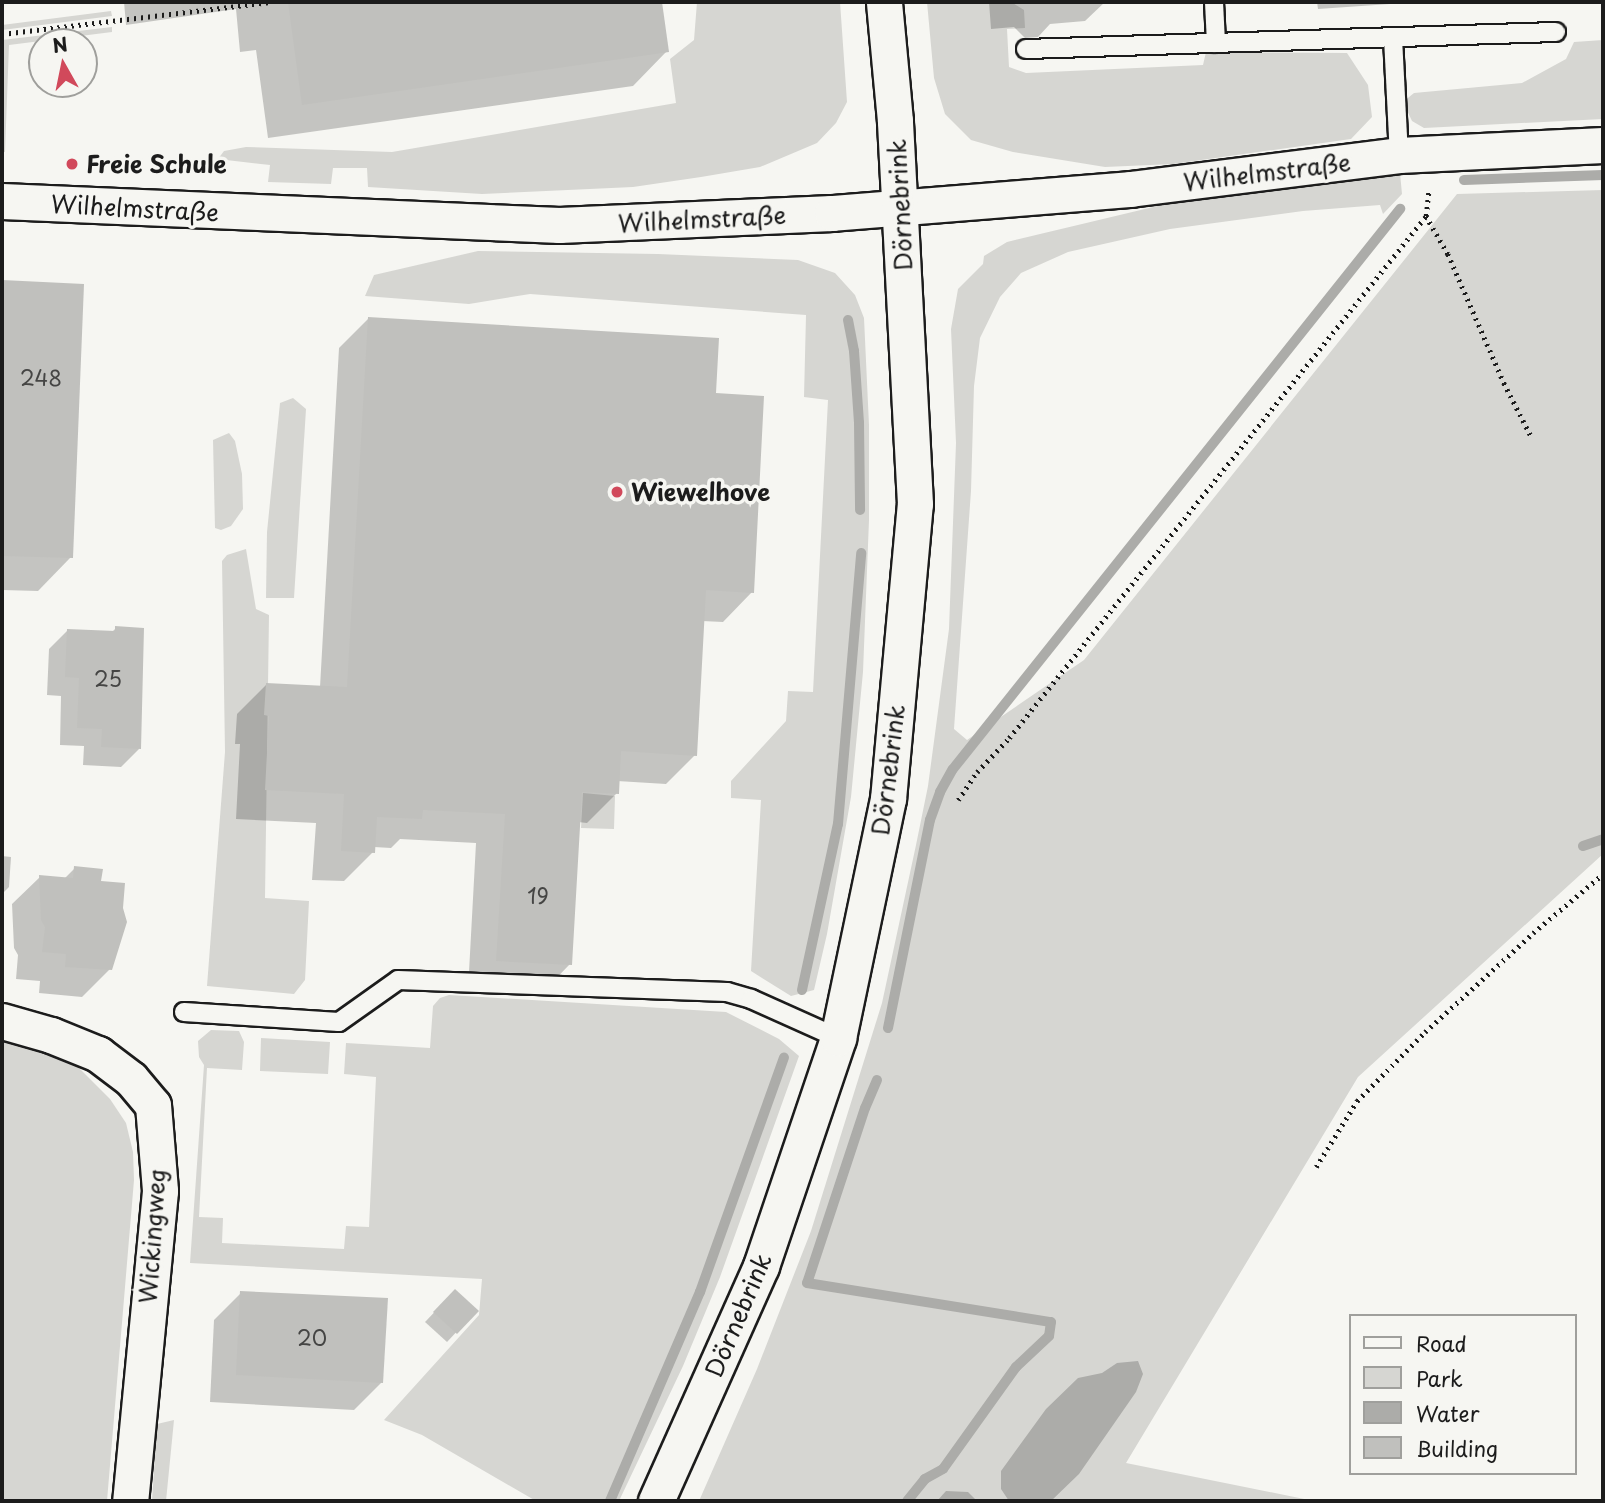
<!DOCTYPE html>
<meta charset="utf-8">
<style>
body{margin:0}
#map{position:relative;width:1605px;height:1503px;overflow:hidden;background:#f6f6f2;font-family:"Playpen Sans",sans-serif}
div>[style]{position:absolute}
.green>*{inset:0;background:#d6d6d2}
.water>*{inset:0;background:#acaca9}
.shadow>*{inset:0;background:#0003}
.stream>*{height:10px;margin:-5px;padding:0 5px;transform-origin:5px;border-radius:5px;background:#acaca9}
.building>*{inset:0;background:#c0c0bd}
.path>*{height:4.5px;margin-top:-2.25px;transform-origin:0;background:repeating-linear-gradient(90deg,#1c1c1c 0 2px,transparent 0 7px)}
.roads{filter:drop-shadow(2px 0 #1c1c1c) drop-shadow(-2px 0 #1c1c1c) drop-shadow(0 2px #1c1c1c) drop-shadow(0 -2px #1c1c1c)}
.lane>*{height:18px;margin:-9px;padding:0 9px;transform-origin:9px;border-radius:9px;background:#f6f6f2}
.street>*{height:35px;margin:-17.5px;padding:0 17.5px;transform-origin:17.5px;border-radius:17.5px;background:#f6f6f2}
.dots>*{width:19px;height:19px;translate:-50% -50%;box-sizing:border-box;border:4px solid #f6f6f2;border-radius:50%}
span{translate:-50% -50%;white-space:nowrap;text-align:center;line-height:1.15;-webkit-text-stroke:7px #f6f6f2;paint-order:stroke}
.number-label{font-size:21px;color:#454544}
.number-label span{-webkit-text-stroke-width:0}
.poi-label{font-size:24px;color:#1c1c1c;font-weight:700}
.left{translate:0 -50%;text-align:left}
.street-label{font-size:24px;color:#1c1c1c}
.frame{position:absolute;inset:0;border:4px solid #1c1c1c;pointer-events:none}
.legend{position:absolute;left:1349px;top:1314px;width:228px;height:161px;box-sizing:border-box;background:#f6f6f2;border:2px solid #9f9f9c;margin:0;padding:9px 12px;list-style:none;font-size:21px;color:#1c1c1c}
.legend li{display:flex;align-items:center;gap:14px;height:35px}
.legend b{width:35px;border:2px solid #9f9f9c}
.north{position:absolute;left:28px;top:28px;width:70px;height:70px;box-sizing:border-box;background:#f6f6f2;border:2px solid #9f9f9c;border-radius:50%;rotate:351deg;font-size:19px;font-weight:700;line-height:28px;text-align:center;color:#1c1c1c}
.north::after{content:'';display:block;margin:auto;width:24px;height:32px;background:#d1495b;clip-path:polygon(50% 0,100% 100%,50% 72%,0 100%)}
</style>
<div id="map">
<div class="green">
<div style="clip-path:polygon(697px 2px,840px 2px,847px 102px,836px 123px,817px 143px,760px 167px,701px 177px,633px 187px,482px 194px,368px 187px,367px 168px,333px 168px,331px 184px,268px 182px,270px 165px,218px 159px,224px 151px,246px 147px,392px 152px,676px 103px,670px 59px,694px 40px)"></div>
<div style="clip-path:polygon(927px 2px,1011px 2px,1024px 10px,1025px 28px,1007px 29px,1009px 67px,1026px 73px,1203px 65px,1206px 52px,1347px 53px,1368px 85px,1372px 117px,1351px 139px,1173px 164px,1105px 167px,1013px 152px,971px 140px,945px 114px,934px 78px)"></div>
<div style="clip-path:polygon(111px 11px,112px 16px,2px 30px,2px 25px)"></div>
<div style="clip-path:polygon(112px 27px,112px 32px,9px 45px,5px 152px,2px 152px,2px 40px)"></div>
<div style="clip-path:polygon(1603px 40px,1603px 119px,1424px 128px,1412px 121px,1403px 102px,1414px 93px,1522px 83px,1566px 59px,1574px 42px)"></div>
<div style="clip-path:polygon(1400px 173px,1402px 194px,1383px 214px,1380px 205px,1303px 211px,1170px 229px,1068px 252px,1021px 273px,1000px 297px,980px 338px,974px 386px,971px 491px,954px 729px,967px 740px,1084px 660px,1457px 194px,1603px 190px,1603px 854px,1358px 1077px,1126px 1463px,1314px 1501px,699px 1501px,757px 1369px,811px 1231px,882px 1003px,916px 845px,928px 786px,949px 629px,956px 443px,951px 329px,958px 289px,983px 264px,984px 256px,1007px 242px,1191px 198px)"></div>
<div style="clip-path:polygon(478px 251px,658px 254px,798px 260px,835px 273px,855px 295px,864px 318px,869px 425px,869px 520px,863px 672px,851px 797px,827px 934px,814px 990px,791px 996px,751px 971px,761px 800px,731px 798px,731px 781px,786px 721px,788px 691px,813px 692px,828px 400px,804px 397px,806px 315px,530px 294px,469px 304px,365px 296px,374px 275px)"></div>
<div style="clip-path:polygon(293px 398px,306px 409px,294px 598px,266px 598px,267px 532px,280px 403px)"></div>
<div style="clip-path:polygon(229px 433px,235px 441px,242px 474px,243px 509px,231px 526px,221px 530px,215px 528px,213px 440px)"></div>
<div style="clip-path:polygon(246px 549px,256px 609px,269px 615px,265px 898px,309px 901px,305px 980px,294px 994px,207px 986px,225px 752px,222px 561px,227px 555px)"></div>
<div style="clip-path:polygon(583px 793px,615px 796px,614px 829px,581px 828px)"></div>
<div style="clip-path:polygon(449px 995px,726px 1012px,779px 1039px,799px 1056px,720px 1277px,683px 1366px,619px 1501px,536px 1501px,422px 1435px,384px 1420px,479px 1315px,482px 1279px,190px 1263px,204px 1065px,199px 1057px,198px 1041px,211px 1030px,239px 1031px,244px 1042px,242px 1070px,207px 1068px,199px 1217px,223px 1218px,222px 1243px,344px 1249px,346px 1226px,369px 1227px,376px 1077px,344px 1074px,346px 1043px,430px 1048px,433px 1006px,440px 998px)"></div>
<div style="clip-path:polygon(261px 1038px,330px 1042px,328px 1074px,260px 1071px)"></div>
<div style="clip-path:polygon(2px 1041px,46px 1053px,78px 1067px,110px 1099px,126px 1123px,133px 1152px,134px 1180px,107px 1501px,2px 1501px)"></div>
<div style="clip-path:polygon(174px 1420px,166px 1501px,152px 1501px,157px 1424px)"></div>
</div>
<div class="water">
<div style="clip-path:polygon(1138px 1361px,1143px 1374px,1136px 1392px,1079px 1474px,1051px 1501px,1009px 1501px,1001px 1489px,1001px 1471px,1046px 1409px,1078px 1378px,1102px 1373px,1117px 1363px)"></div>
<div style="clip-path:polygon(946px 1491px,968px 1492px,977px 1501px,937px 1501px)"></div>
</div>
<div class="shadow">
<div style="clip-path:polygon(124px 2px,661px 2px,667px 51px,633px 86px,268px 138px,256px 50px,240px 52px,236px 9px,126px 25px)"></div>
<div style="clip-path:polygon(989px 2px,1105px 2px,1085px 21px,1050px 24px,1038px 37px,1025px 38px,1014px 27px,991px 29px)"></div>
<div style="clip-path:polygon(1317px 2px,1419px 2px,1318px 9px)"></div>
<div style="clip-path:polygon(2px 282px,83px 286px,71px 557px,38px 591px,2px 590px)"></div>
<div style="clip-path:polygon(368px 319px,715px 395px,752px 592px,723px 622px,702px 621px,695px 755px,666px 784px,617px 781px,617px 793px,587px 823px,578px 822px,570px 964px,541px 994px,468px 990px,476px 843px,400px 839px,391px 848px,374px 847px,373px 852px,344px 881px,312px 880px,316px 823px,236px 819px,240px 744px,235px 744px,237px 714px,266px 685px,320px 687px,339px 348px)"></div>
<div style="clip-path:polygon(116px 628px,139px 749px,121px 767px,83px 765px,84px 746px,60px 745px,61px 696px,47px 695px,49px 649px,68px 630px,111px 633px)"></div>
<div style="clip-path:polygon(2px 856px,11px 857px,9px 887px,2px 894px)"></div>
<div style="clip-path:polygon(75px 868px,100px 883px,121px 908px,110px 969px,82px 997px,39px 993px,40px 981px,16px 979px,18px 955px,14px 948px,12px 904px,40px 877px,64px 879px)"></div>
<div style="clip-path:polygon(241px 1293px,382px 1382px,354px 1410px,210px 1402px,214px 1320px)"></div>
<div style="clip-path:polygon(446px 1300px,476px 1311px,447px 1342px,425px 1322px)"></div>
</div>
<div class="stream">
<div style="left:1464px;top:180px;width:139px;rotate:-2.1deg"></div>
<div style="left:848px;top:320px;width:32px;rotate:79deg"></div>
<div style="left:854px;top:351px;width:72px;rotate:86deg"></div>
<div style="left:859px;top:423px;width:87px;rotate:89.3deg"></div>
<div style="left:1583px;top:846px;width:21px;rotate:-19deg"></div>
<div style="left:802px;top:990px;width:170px;rotate:-77.8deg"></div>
<div style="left:838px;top:824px;width:272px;rotate:-85.1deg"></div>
<div style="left:888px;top:1028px;width:212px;rotate:-78.6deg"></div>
<div style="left:930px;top:820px;width:30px;rotate:-70deg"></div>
<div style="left:940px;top:792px;width:26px;rotate:-61deg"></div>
<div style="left:953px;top:769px;width:717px;rotate:-51.4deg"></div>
<div style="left:877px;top:1080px;width:30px;rotate:113deg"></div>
<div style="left:865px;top:1108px;width:184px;rotate:108.3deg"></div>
<div style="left:807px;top:1283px;width:247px;rotate:9.1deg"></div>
<div style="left:1051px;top:1322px;width:14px;rotate:98deg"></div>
<div style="left:1049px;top:1336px;width:45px;rotate:136.8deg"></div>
<div style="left:1016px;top:1367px;width:125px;rotate:125.6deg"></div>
<div style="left:943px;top:1469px;width:21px;rotate:151deg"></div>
<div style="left:925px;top:1479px;width:28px;rotate:129deg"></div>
<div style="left:610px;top:1501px;width:228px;rotate:-66.7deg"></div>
<div style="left:700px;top:1292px;width:249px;rotate:-70.3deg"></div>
</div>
<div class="building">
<div style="clip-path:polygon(288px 2px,662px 2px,669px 52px,302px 105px)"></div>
<div style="clip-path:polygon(2px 280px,84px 284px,73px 558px,2px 556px)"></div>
<div style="clip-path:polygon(368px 317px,719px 338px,716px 393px,764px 396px,754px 593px,706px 590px,697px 756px,621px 751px,619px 794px,582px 792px,572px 965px,496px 961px,505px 814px,423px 810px,422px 819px,377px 817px,375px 853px,341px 851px,344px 794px,265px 790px,269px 716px,264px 715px,266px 683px,347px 687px)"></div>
<div style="clip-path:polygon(115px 626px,144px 628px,141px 749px,101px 747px,102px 729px,77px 728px,79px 678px,65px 677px,67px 629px,115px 631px)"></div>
<div style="clip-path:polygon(74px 866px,103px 869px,101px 881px,125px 883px,123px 908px,127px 922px,112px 970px,65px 967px,66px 954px,42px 952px,45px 927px,41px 920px,39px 875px,73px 878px)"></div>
<div style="clip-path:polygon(455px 1289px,479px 1311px,457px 1334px,433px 1312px)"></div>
<div style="clip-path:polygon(240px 1291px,388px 1298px,383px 1383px,236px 1375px)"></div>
</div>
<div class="path">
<div style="left:2px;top:34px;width:272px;rotate:-6.8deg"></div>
<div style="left:1426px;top:216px;width:44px;rotate:59.9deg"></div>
<div style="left:1448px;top:254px;width:141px;rotate:66.5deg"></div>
<div style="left:1504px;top:383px;width:62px;rotate:63deg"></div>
<div style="left:958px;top:800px;width:34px;rotate:-56deg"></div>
<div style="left:977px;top:772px;width:47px;rotate:-46.7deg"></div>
<div style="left:1009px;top:738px;width:668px;rotate:-51.38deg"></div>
<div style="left:1426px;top:216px;width:27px;rotate:-84deg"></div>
<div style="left:1316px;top:1167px;width:78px;rotate:-58.2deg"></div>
<div style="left:1357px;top:1101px;width:97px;rotate:-45.4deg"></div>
<div style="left:1425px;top:1032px;width:147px;rotate:-42.5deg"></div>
<div style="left:1533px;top:933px;width:92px;rotate:-40.1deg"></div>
</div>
<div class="roads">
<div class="lane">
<div style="left:1214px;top:2px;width:41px;rotate:87.2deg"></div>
<div style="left:1393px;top:38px;width:117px;rotate:87.1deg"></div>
<div style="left:1026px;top:49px;width:530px;rotate:-1.84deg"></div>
<div style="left:184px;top:1012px;width:155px;rotate:3.7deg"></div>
<div style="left:339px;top:1022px;width:72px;rotate:-35.4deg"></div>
<div style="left:398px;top:980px;width:329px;rotate:2.1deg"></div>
<div style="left:727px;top:992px;width:25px;rotate:16deg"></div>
<div style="left:751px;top:999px;width:95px;rotate:24.1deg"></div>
</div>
<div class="street">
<div style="left:2px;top:201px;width:558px;rotate:2.47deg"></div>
<div style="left:559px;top:225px;width:273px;rotate:-2.5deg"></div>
<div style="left:832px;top:213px;width:299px;rotate:-4.6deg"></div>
<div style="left:1130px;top:189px;width:271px;rotate:-7.2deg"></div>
<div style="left:1399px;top:155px;width:204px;rotate:-2.8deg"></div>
<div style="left:2px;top:1021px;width:51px;rotate:15.9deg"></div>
<div style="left:51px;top:1035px;width:51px;rotate:22deg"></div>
<div style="left:98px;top:1054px;width:41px;rotate:37.1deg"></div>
<div style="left:131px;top:1079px;width:34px;rotate:50deg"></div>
<div style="left:153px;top:1105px;width:86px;rotate:85.3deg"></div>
<div style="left:160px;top:1191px;width:311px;rotate:95.5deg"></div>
<div style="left:656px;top:1501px;width:257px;rotate:-65.9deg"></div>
<div style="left:761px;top:1266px;width:241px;rotate:-71.3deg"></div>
<div style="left:838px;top:1038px;width:244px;rotate:-78.2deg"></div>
<div style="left:888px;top:799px;width:296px;rotate:-84.8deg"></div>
<div style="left:915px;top:504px;width:384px;rotate:-93deg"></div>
<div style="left:895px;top:121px;width:120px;rotate:-95.3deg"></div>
</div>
</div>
<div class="dots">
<div style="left:72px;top:164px;background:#d1495b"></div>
<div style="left:617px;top:492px;background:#d1495b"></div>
</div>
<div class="number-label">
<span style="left:41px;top:377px">248</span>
<span style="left:108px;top:678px">25</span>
<span style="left:538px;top:895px">19</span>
<span style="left:312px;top:1337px">20</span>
</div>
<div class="poi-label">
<span class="left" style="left:86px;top:164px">Freie Schule</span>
<span class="left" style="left:631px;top:492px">Wiewelhove</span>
</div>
<div class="street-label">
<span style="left:1267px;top:172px;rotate:-7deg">Wilhelmstraße</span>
<span style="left:900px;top:205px;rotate:-93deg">Dörnebrink</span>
<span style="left:135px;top:208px;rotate:3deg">Wilhelmstraße</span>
<span style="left:702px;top:219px;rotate:-3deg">Wilhelmstraße</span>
<span style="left:888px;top:770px;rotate:-83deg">Dörnebrink</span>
<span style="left:152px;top:1236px;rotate:-86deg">Wickingweg</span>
<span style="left:738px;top:1315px;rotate:-67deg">Dörnebrink</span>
</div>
<div class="frame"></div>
<ul class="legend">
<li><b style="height:9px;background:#f6f6f2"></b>Road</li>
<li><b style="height:19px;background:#d6d6d2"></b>Park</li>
<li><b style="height:19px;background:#acaca9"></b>Water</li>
<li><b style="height:19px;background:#c0c0bd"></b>Building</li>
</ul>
<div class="north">N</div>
</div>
